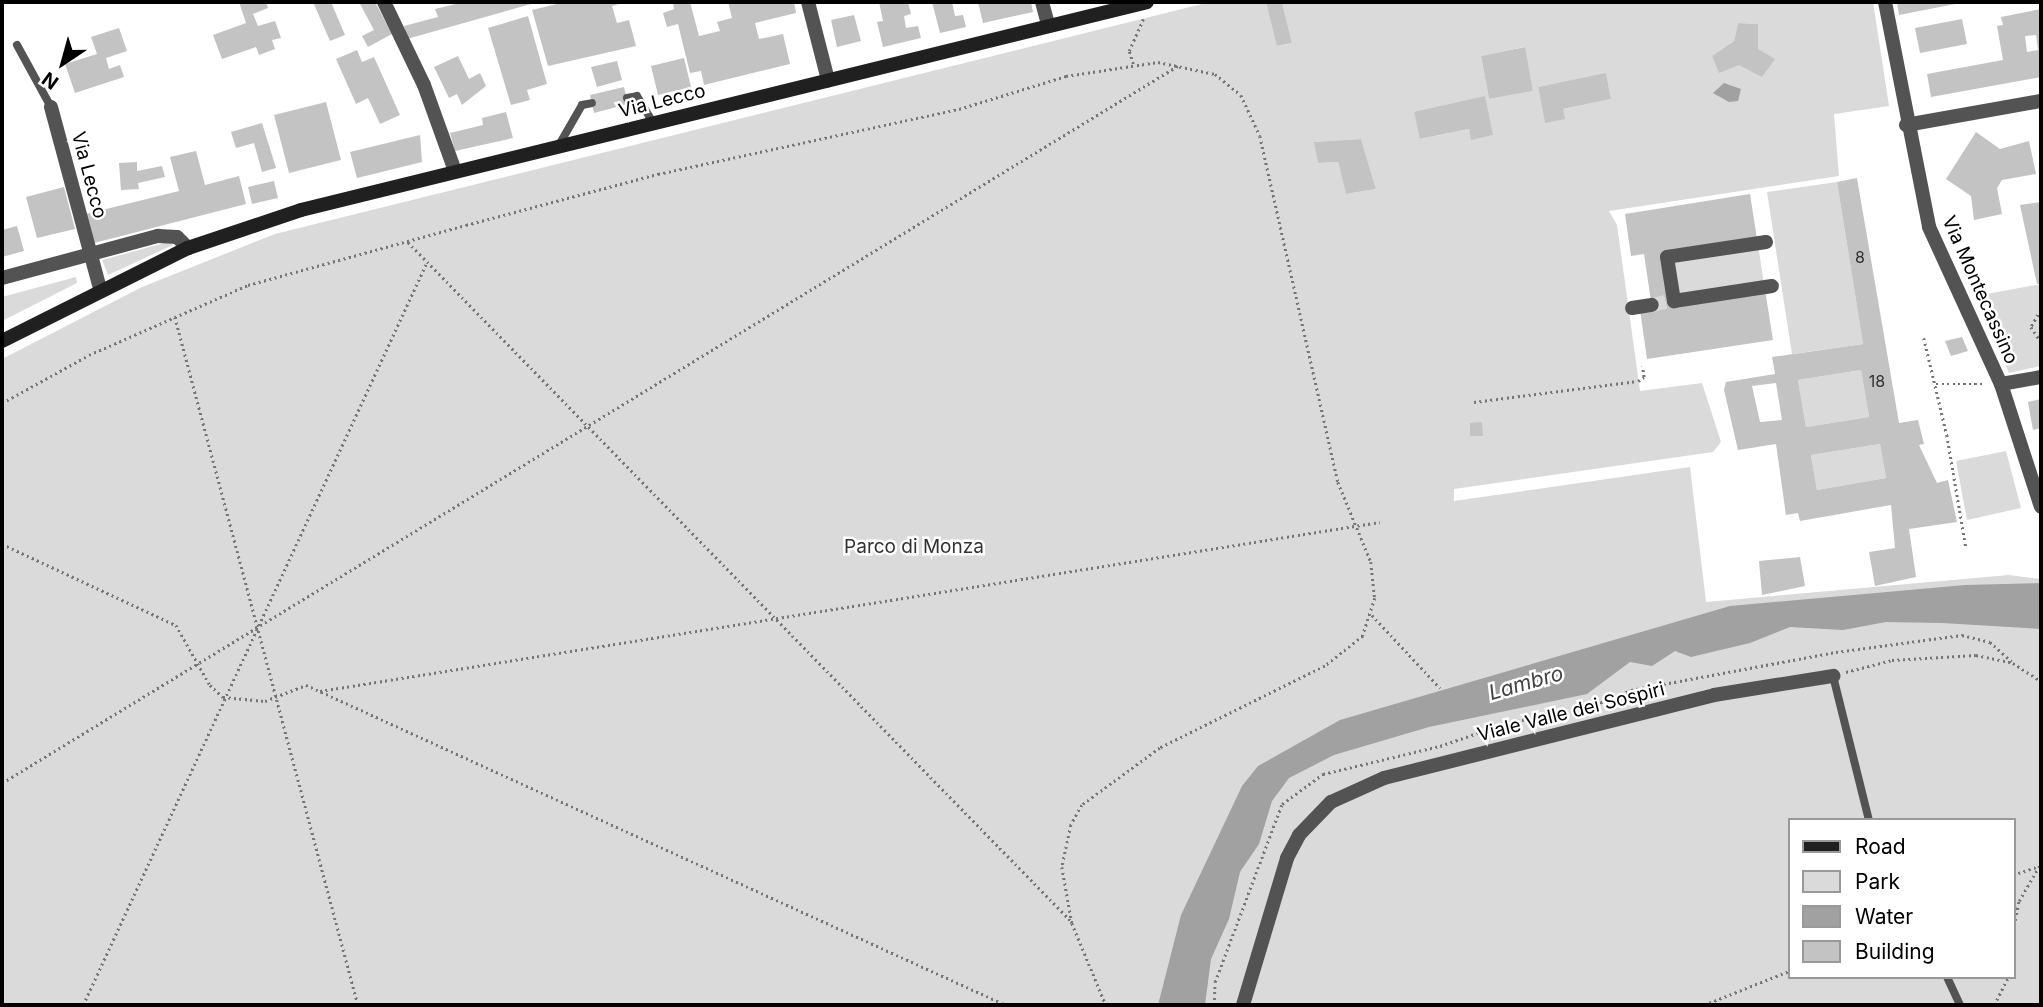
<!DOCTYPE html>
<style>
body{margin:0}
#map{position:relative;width:2043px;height:1007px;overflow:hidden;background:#fff;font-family:Inter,sans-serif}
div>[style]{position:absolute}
.green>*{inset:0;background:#dadada}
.water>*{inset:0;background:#a1a1a1}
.building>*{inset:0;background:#c3c3c3}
.street-tunnel>*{height:14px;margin-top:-7px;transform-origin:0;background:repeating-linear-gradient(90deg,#d9d9d9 0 14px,transparent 0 21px)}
.path>*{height:2.5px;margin-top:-1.25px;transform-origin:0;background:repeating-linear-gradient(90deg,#757575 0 2px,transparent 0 5.5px)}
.lane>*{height:8px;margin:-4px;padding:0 4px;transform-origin:4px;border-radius:4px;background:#535353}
.street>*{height:14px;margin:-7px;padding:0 7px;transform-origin:7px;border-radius:7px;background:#535353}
.secondary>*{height:14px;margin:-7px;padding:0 7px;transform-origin:7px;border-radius:7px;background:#202020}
span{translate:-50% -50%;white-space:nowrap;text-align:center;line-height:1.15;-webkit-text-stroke:5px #fff;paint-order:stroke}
.number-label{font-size:16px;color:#313131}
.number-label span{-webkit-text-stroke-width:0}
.street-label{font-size:19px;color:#000}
.park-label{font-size:19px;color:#313131}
.water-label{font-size:21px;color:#424242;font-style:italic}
.frame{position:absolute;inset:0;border:4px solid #000;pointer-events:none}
.legend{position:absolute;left:1788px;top:818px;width:228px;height:161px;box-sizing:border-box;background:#fff;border:2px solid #999;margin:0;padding:9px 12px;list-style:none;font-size:21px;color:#000}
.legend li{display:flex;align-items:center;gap:14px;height:35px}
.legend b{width:35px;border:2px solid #999}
.north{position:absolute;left:28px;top:28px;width:70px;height:70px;-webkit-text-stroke:5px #fff;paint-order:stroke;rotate:216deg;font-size:19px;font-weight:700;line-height:28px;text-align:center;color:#000}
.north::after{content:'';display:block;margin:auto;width:24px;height:32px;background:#000;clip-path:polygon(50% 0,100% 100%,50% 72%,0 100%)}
</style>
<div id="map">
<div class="green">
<div style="clip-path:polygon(evenodd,1210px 2px,1266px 2px,1278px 46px,1292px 43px,1282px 2px,1873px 2px,1889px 106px,1834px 114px,1839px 176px,1609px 211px,1617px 225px,1640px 391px,1702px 383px,1721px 442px,1713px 452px,1454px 489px,1454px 501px,1690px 467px,1706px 602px,2009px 575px,2041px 579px,2041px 1005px,2px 1005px,2px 359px,142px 287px,275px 234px,1210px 2px,1738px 23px,1758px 24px,1758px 49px,1719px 72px,1712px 56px,1734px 41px,1738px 23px,1210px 2px,1524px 47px,1533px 91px,1489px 99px,1481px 56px,1524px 47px,1210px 2px,1606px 74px,1611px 99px,1563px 109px,1545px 122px,1538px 87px,1606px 74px,1210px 2px,1414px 112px,1493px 135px,1472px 139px,1469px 129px,1421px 139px,1414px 112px,1210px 2px,1361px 139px,1376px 189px,1346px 194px,1338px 162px,1318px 163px,1315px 142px,1361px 139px,1210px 2px,1789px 820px,2013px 820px,2013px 977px,1789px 977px,1789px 820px)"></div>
<div style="clip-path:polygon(1837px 182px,1863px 344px,1792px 354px,1767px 192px)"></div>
<div style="clip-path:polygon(1757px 239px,1765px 290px,1671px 305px,1662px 254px)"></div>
<div style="clip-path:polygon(168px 242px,173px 245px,108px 275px,102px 260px)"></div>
<div style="clip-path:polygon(76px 277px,77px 283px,2px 321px,2px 297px)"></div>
<div style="clip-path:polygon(2041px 284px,2041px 366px,2009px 373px,1976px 296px)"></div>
<div style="clip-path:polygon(1861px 370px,1869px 417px,1806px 427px,1798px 380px)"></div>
<div style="clip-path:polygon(1880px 444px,1886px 478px,1817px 490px,1811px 455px)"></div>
<div style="clip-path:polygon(2006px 451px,2021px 508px,1967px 520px,1956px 461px)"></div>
</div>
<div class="water">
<div style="clip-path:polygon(1724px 83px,1741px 89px,1738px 101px,1729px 102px,1713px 93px)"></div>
<div style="clip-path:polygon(2041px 583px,2041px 629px,1942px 623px,1886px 622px,1843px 630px,1790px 627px,1750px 643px,1691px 657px,1675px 651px,1652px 666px,1630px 662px,1587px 694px,1429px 727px,1334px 755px,1289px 778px,1272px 801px,1259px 844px,1240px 872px,1229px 919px,1211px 959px,1205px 1005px,1158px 1005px,1181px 915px,1242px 786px,1258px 766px,1340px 720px,1730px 606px,1965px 585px)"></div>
</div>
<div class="building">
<div style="clip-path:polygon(239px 2px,266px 2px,268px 8px,253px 14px,258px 26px,275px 21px,281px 38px,272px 40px,275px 49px,259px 55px,256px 47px,222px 59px,213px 35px,246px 23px)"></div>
<div style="clip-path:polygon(313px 2px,331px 2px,345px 35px,330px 41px)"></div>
<div style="clip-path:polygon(359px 2px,375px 2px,392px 34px,368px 47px,362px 36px,374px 30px)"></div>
<div style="clip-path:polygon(464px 2px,535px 2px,535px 3px,407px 39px,404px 26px,438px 17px,435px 9px)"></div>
<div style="clip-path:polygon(565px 2px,627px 2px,612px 6px,617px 23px,629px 20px,636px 46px,548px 66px,532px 10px)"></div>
<div style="clip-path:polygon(673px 2px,690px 2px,699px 36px,720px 31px,717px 22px,732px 18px,728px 2px,794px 2px,796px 13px,755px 23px,759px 39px,783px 34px,790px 64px,704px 85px,701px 71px,690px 73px,678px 24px,667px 27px,663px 13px,674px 9px)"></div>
<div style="clip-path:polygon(879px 2px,908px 2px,911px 14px,904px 16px,906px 28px,918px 26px,921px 38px,883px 47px,877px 22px,883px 21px)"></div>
<div style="clip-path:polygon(932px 2px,952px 2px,955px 16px,963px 15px,966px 27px,940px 33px)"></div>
<div style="clip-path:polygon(978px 2px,1031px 2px,1033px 12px,983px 23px)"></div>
<div style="clip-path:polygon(1266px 2px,1282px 2px,1292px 43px,1277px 46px)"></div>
<div style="clip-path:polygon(1897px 2px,1959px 2px,1960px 3px,1899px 15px)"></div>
<div style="clip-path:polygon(evenodd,2041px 9px,2041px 77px,1931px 97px,1927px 74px,2003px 60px,1997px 26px,2003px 25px,2001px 17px,2041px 9px,2036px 35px,2038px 50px,2027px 52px,2025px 36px,2036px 35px)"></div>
<div style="clip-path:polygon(854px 15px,861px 41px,837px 47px,831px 20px)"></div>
<div style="clip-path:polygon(528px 16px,547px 84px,527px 90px,530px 100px,511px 105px,488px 28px)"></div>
<div style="clip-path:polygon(1962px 19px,1967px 44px,1920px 53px,1915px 28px)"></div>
<div style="clip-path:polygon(1738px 23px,1758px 24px,1758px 49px,1775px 59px,1762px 77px,1739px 65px,1719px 73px,1712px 56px,1734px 41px)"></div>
<div style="clip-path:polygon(119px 28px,127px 51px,106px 58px,109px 69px,120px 65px,124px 77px,75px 93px,65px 64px,97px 54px,91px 37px)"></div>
<div style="clip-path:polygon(1525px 47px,1533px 91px,1489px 99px,1481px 56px)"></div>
<div style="clip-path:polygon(357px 50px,362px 62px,374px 57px,400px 115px,380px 124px,368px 98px,356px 104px,336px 59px)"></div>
<div style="clip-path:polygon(458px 56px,469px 79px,480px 73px,486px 86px,462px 105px,457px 94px,449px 98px,434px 67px)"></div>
<div style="clip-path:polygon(684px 58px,691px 87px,658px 95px,651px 66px)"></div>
<div style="clip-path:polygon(617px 61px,622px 80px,597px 87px,591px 67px)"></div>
<div style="clip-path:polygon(1606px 73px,1611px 99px,1563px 109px,1565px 119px,1545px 123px,1538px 87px)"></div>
<div style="clip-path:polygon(624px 87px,628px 104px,594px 113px,590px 95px)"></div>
<div style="clip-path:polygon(1485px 96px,1493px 135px,1471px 140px,1469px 129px,1420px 139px,1414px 112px)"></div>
<div style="clip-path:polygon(326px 102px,341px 160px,289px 173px,274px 115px)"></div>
<div style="clip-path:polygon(506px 112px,513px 138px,455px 151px,450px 133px,483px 125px,482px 118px)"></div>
<div style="clip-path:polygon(262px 123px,276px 168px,262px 172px,254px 143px,236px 148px,231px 132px)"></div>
<div style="clip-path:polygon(1976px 132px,2000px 149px,2029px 141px,2036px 174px,2002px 180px,1997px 188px,2002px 214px,1974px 220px,1971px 196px,1946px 179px)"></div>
<div style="clip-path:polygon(420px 135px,422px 162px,357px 178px,350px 152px)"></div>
<div style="clip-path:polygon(1361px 139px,1376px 189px,1346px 194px,1338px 162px,1318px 163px,1314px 142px)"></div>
<div style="clip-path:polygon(196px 151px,205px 185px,239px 176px,246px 204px,94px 243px,86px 214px,179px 191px,170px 157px)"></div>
<div style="clip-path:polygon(137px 162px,137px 171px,162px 166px,165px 177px,138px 183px,139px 189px,121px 190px,119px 163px)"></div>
<div style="clip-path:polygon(evenodd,1857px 178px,1899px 423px,1918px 420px,1924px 444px,1919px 445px,1937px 483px,1948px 480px,1957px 522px,1909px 529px,1916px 577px,1875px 586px,1869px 552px,1895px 548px,1891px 505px,1800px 521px,1798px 513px,1786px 515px,1776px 444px,1738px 450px,1724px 390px,1726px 382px,1775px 374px,1772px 357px,1863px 344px,1837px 182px,1857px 178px,1861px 370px,1869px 417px,1806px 427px,1798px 380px,1861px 370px,1857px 178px,1776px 383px,1782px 420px,1760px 422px,1752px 386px,1776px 383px,1857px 178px,1880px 444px,1886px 478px,1817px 490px,1811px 455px,1880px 444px)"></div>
<div style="clip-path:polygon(274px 181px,278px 198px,252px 204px,248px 187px)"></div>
<div style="clip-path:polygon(64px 187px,75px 229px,37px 238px,26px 197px)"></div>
<div style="clip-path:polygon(1750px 194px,1757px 239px,1662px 254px,1671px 305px,1765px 290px,1773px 340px,1647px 359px,1640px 310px,1652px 308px,1644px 254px,1631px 256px,1625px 214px)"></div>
<div style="clip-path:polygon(2041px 202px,2041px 284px,2037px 284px,2020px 205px)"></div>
<div style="clip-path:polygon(17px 226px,24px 251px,2px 257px,2px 230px)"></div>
<div style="clip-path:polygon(1962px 337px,1968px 351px,1951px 356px,1945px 341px)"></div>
<div style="clip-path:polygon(2041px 399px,2041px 428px,2033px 430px,2028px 402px)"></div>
<div style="clip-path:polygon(1482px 422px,1483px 436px,1470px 436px,1470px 423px)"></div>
<div style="clip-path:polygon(1800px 557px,1805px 586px,1762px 595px,1759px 561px)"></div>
</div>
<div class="street-tunnel">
<div style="left:1652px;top:305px;width:18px;rotate:-13deg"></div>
</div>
<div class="path">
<div style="left:1133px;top:64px;width:14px;rotate:-107deg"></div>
<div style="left:1129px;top:51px;width:35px;rotate:-66deg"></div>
<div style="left:408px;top:242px;width:948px;rotate:45.68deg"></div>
<div style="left:2041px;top:310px;width:20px;rotate:120deg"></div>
<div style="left:2031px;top:327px;width:18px;rotate:56deg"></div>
<div style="left:175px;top:317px;width:712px;rotate:75.1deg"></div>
<div style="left:1924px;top:338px;width:100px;rotate:76.7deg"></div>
<div style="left:1947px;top:435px;width:114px;rotate:80.4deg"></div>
<div style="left:1936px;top:384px;width:49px"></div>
<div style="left:1474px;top:402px;width:165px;rotate:-7.3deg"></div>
<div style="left:1638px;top:381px;width:7px;rotate:-34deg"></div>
<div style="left:1644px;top:377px;width:11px;rotate:-100deg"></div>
<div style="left:2px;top:403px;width:99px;rotate:-28.9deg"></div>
<div style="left:89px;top:355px;width:174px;rotate:-23.8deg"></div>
<div style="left:248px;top:285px;width:226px;rotate:-15.4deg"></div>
<div style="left:466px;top:225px;width:199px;rotate:-14.9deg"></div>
<div style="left:658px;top:174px;width:308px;rotate:-12.2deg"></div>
<div style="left:959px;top:109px;width:112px;rotate:-17.1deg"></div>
<div style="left:1066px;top:76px;width:93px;rotate:-8.7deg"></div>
<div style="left:1158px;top:62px;width:58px;rotate:11.9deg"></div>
<div style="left:1215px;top:74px;width:33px;rotate:39deg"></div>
<div style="left:1241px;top:95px;width:45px;rotate:65.1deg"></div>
<div style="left:1260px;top:136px;width:355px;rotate:77.3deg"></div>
<div style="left:1338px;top:482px;width:87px;rotate:67.6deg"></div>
<div style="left:1371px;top:562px;width:36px;rotate:84deg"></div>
<div style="left:1375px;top:598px;width:40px;rotate:108deg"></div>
<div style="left:1363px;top:636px;width:48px;rotate:141.7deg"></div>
<div style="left:1325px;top:666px;width:184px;rotate:153.6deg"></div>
<div style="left:1160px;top:748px;width:97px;rotate:143.8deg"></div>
<div style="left:1082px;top:805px;width:23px;rotate:119deg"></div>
<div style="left:1071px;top:825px;width:43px;rotate:102.1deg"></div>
<div style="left:1062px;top:867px;width:57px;rotate:79.9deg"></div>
<div style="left:1072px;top:923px;width:89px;rotate:67.5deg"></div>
<div style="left:2px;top:544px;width:192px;rotate:25deg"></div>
<div style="left:176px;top:625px;width:69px;rotate:60.5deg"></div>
<div style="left:210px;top:685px;width:18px;rotate:43deg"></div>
<div style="left:223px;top:697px;width:42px;rotate:5.4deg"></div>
<div style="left:265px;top:701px;width:44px;rotate:-21.3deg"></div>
<div style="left:306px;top:685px;width:770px;rotate:24.57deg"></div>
<div style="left:1372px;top:615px;width:100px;rotate:47deg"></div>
<div style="left:1846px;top:672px;width:48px;rotate:-14.6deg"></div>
<div style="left:1892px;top:660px;width:84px;rotate:-3.4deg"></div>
<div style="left:1976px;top:655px;width:38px;rotate:12deg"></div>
<div style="left:2013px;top:663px;width:33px;rotate:33deg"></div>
<div style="left:320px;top:691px;width:1073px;rotate:-9.06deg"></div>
<div style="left:2px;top:783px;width:1379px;rotate:-31.38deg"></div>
<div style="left:2013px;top:875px;width:24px;rotate:-19deg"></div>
<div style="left:2013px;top:931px;width:31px;rotate:-79deg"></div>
<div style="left:2019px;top:901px;width:44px;rotate:-59.9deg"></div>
<div style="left:83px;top:1005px;width:819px;rotate:-65.16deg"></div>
<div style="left:1214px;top:1005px;width:23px;rotate:-88deg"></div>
<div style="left:1215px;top:982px;width:190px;rotate:-69.4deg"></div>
<div style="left:1282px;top:804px;width:51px;rotate:-36.2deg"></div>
<div style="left:1323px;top:774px;width:120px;rotate:-13.5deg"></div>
<div style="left:1440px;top:746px;width:70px;rotate:-19.2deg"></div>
<div style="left:1506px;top:723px;width:86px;rotate:-10.8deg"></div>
<div style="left:1590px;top:707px;width:44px;rotate:-22.5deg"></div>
<div style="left:1631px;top:690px;width:208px;rotate:-10.5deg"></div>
<div style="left:1836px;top:652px;width:127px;rotate:-7.7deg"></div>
<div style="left:1962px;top:635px;width:29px;rotate:14deg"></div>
<div style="left:1990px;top:642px;width:31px;rotate:42deg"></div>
<div style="left:1704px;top:1005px;width:92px;rotate:-21.8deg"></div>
<div style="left:1994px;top:1005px;width:31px;rotate:-63deg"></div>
</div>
<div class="lane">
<div style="left:17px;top:45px;width:71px;rotate:61.3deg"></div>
<div style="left:627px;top:98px;width:10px;rotate:-11deg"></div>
<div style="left:637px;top:96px;width:31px;rotate:59deg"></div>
<div style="left:559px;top:145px;width:46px;rotate:-60.1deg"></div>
<div style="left:582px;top:105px;width:10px;rotate:-11deg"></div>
<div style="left:1833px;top:676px;width:148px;rotate:76deg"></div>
<div style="left:1947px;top:977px;width:31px;rotate:65deg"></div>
</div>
<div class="street">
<div style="left:384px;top:2px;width:92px;rotate:64.3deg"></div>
<div style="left:424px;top:85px;width:91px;rotate:70.2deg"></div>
<div style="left:808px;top:2px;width:81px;rotate:75.6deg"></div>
<div style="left:1042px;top:2px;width:24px;rotate:75deg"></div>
<div style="left:1885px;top:2px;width:229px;rotate:78.9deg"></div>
<div style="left:1929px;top:227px;width:173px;rotate:65.4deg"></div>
<div style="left:2001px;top:384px;width:129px;rotate:72deg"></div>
<div style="left:51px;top:107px;width:188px;rotate:74.9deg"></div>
<div style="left:1906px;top:125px;width:137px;rotate:-10.1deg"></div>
<div style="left:1766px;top:242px;width:100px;rotate:171.4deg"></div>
<div style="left:1667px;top:257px;width:45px;rotate:81deg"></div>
<div style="left:1674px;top:301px;width:99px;rotate:-8.7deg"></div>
<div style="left:2px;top:278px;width:162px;rotate:-15.1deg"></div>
<div style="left:158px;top:236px;width:19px;rotate:3deg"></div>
<div style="left:177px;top:237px;width:16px;rotate:45deg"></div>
<div style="left:1632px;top:308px;width:20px;rotate:-9deg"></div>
<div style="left:2001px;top:384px;width:41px;rotate:-9.9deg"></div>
<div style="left:1243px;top:1005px;width:153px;rotate:-73.3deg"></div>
<div style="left:1287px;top:858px;width:26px;rotate:-62deg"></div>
<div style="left:1299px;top:835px;width:46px;rotate:-45.9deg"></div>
<div style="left:1331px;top:802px;width:58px;rotate:-24.4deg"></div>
<div style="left:1384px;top:778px;width:340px;rotate:-14.1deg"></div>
<div style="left:1714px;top:695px;width:121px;rotate:-9.1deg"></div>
</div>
<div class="secondary">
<div style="left:2px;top:341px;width:208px;rotate:-26.6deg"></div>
<div style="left:188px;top:248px;width:119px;rotate:-18.6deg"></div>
<div style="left:301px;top:210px;width:871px;rotate:-13.81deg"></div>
</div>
<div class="number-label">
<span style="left:1860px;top:257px">8</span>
<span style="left:1877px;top:381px">18</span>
</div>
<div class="street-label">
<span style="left:662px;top:101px;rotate:-14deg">Via Lecco</span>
<span style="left:89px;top:175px;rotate:75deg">Via Lecco</span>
<span style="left:1980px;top:290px;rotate:66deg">Via Montecassino</span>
<span style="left:1571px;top:712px;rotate:-14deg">Viale Valle dei Sospiri</span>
</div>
<div class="park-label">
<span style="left:914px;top:547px">Parco di Monza</span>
</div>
<div class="water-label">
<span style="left:1526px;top:683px;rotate:-16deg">Lambro</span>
</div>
<div class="frame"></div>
<ul class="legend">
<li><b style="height:9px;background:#202020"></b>Road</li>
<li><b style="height:19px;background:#dadada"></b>Park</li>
<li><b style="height:19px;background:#a1a1a1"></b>Water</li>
<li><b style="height:19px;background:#c3c3c3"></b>Building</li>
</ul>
<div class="north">N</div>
</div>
